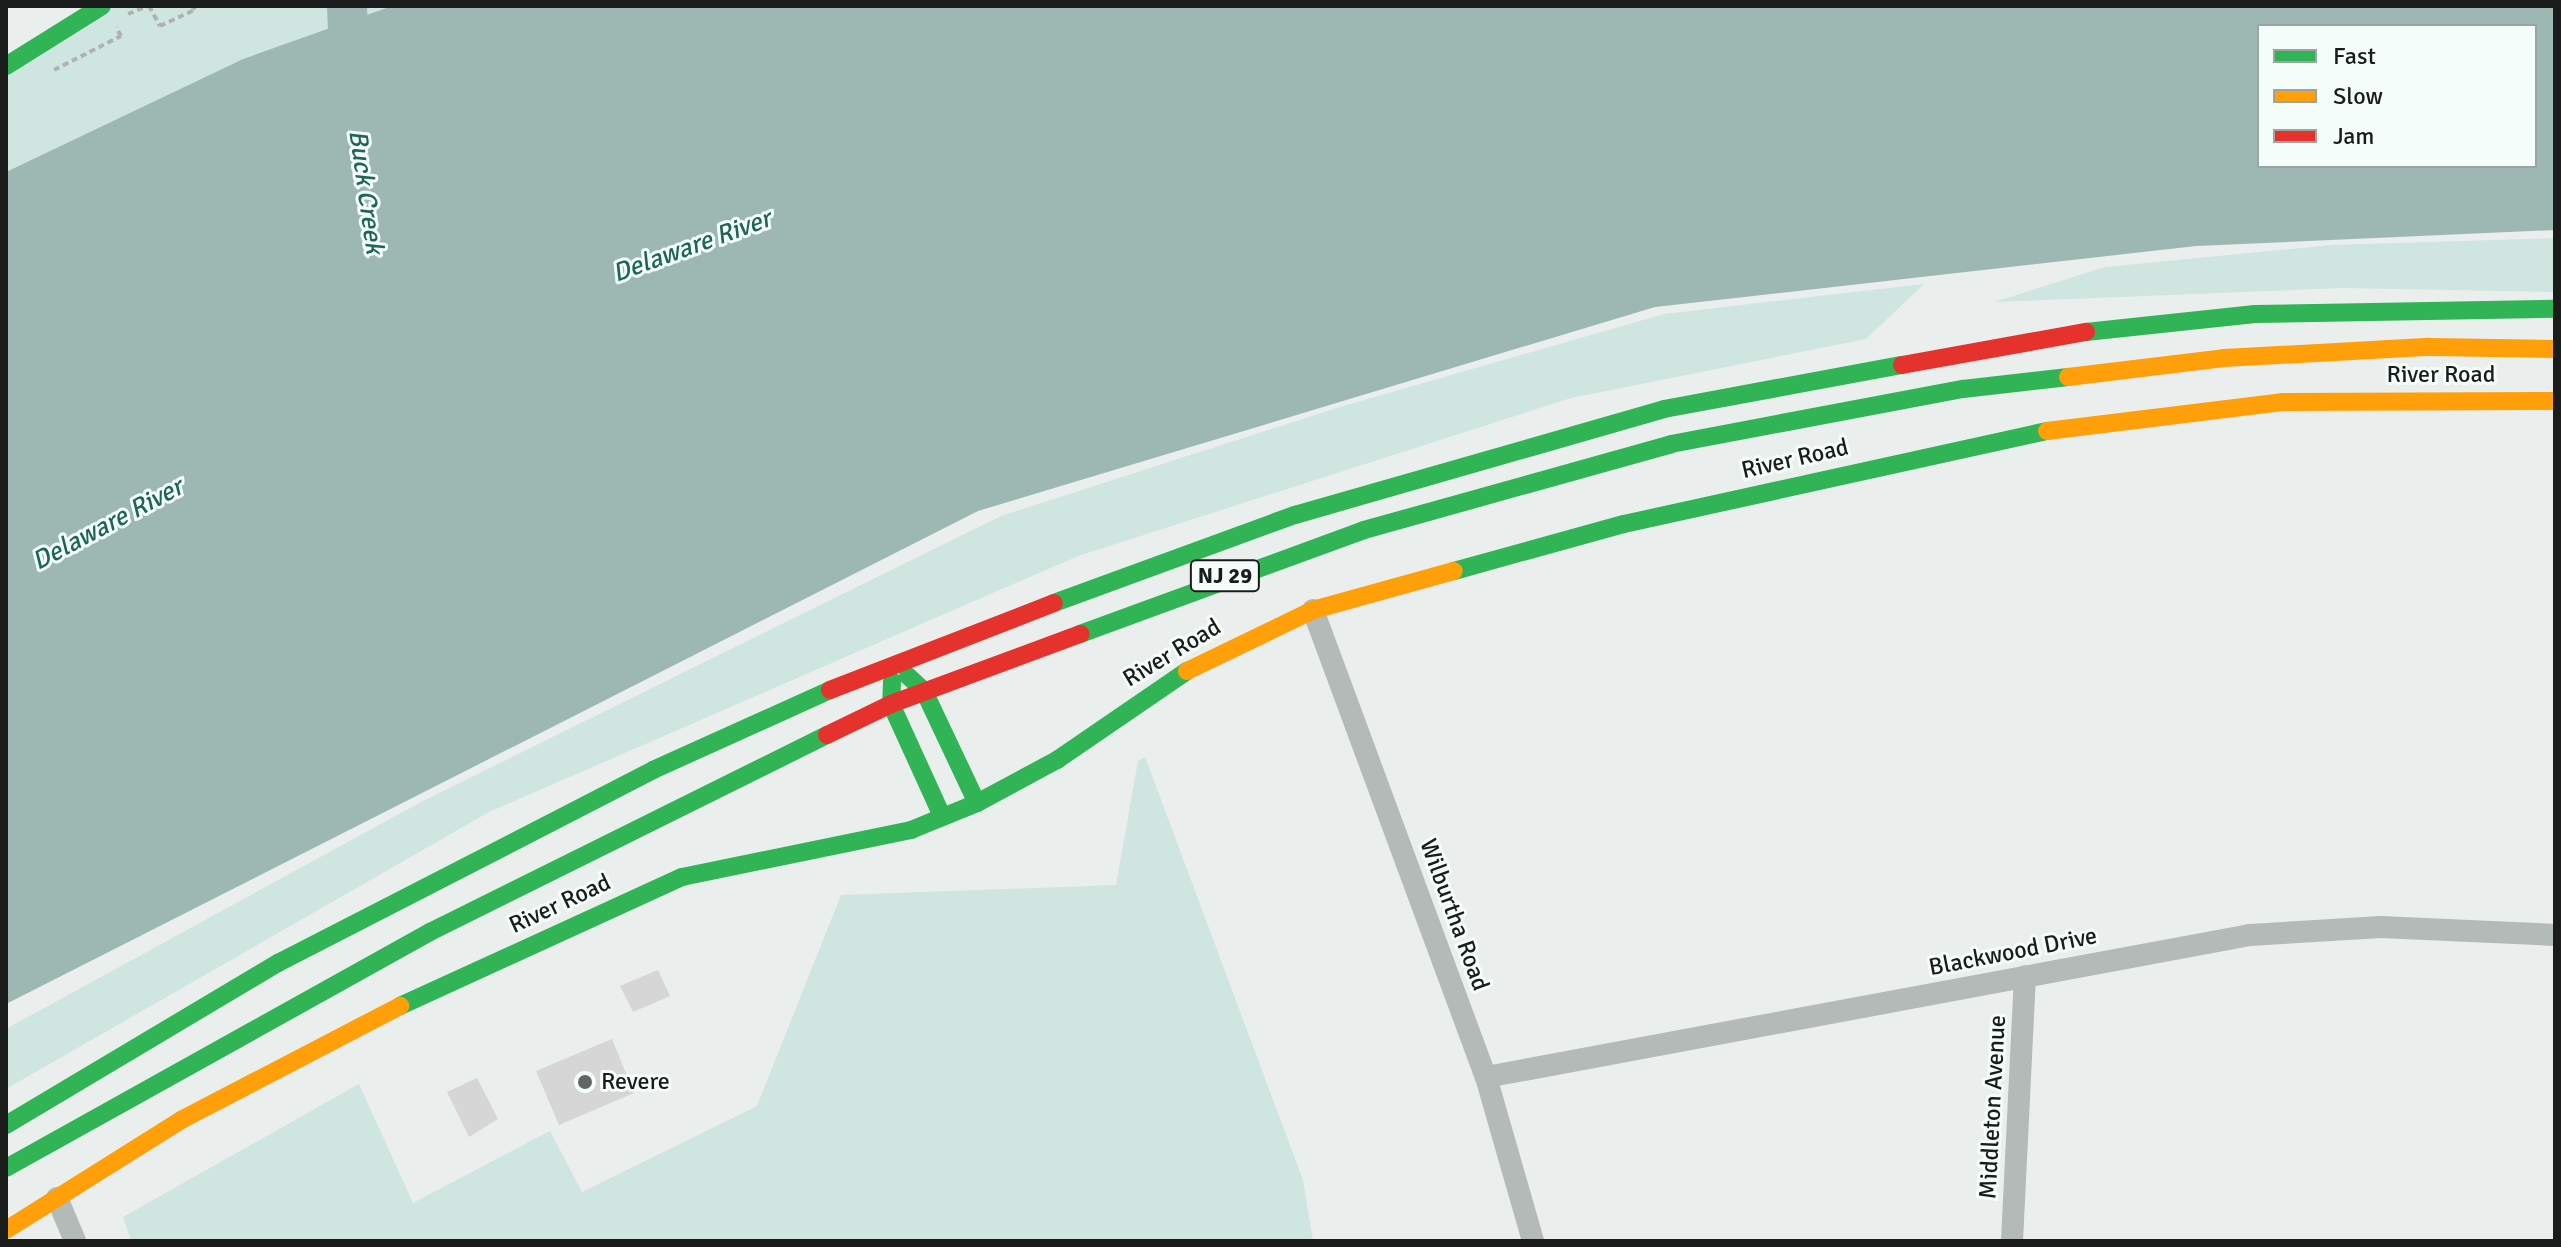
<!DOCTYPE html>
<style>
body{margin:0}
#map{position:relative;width:2561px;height:1247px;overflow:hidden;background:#eaeeed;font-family:Signika,sans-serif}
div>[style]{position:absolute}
.green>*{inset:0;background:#cfe5e0}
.water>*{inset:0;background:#9db8b2}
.river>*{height:40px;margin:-20px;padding:0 20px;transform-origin:20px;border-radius:20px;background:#9db8b2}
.building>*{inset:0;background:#d5d6d5}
.path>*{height:4px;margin-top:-2px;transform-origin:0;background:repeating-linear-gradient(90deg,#aeb2b1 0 6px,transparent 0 10px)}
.street>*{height:22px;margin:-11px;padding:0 11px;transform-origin:11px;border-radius:11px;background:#b4bab8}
.fast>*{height:18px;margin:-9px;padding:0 9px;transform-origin:9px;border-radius:9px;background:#30b455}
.slow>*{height:18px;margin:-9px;padding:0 9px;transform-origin:9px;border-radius:9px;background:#ff9f0a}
.jam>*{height:18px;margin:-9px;padding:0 9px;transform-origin:9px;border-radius:9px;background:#e5322d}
.dots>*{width:22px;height:22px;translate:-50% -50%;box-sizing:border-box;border:4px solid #f5fdfb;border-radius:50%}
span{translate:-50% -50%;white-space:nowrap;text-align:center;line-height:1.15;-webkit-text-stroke:6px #f5fdfb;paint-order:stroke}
.shield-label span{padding:2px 6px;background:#f5fdfb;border:2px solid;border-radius:6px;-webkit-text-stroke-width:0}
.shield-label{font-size:22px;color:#191c1b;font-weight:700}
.street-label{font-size:24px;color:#191c1b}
.poi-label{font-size:24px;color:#191c1b}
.left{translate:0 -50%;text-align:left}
.water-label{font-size:26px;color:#1d6558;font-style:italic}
.frame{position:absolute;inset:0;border:8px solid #191c1b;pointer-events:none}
.legend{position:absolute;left:2257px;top:24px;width:280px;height:144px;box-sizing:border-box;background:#f5fdfb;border:2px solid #9da3a1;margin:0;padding:10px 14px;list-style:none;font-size:24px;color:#191c1b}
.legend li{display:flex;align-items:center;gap:16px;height:40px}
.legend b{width:40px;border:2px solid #9da3a1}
</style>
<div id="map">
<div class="green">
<div style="clip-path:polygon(110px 6px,392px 6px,243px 59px,6px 172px,6px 68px)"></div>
<div style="clip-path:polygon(2555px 238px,2555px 292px,2343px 288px,1994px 302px,2105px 267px,2332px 245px)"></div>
<div style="clip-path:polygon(1924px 284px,1866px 339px,1571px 398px,1078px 556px,489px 812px,6px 1089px,6px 1029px,15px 1024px,421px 802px,1001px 516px,1340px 407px,1664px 314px)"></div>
<div style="clip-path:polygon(1145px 757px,1303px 1180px,1313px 1241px,131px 1241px,123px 1217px,359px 1084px,413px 1203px,550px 1131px,582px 1192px,757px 1106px,841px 895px,1116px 885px,1138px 761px)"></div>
</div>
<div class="water">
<div style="clip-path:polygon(evenodd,392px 6px,2555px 6px,2555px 230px,2196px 246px,1655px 307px,978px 511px,6px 1004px,6px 172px,243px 59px,392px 6px,2259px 26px,2535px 26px,2535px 166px,2259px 166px,2259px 26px)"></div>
</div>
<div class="river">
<div style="left:347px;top:6px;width:71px;rotate:87.6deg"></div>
</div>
<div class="building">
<div style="clip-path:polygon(658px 970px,670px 996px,633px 1012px,620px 986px)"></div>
<div style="clip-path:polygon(612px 1039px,634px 1093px,559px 1125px,536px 1071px)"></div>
<div style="clip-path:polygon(477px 1078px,498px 1119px,469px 1137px,447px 1092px)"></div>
</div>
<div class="path">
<div style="left:149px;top:6px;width:23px;rotate:61deg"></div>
<div style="left:160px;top:26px;width:38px;rotate:-25deg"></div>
<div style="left:195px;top:10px;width:5px;rotate:-127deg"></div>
<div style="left:128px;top:14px;width:22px;rotate:-22deg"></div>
<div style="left:54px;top:70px;width:75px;rotate:-26.9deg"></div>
<div style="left:121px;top:36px;width:10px;rotate:-119deg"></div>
</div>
<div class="street">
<div style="left:1313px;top:610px;width:498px;rotate:69.7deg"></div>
<div style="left:1486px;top:1077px;width:171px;rotate:74deg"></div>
<div style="left:1486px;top:1077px;width:777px;rotate:-10.53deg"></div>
<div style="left:2250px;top:935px;width:131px;rotate:-3.5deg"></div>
<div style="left:2381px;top:927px;width:174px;rotate:2.6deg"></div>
<div style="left:57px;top:1198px;width:47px;rotate:67.3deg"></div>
<div style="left:2012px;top:1241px;width:265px;rotate:-87.2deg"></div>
</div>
<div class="fast">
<div style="left:6px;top:66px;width:113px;rotate:-32deg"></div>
<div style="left:2086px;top:332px;width:170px;rotate:-6.1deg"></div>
<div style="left:2255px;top:314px;width:300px;rotate:-1deg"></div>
<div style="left:1454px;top:571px;width:176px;rotate:-15.5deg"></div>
<div style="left:1624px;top:524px;width:433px;rotate:-12.4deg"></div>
<div style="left:1054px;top:603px;width:257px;rotate:-20.1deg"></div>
<div style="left:1295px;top:515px;width:384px;rotate:-16deg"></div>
<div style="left:1664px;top:409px;width:242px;rotate:-10.5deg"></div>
<div style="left:1080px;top:634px;width:302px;rotate:-20.1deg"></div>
<div style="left:1364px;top:530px;width:319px;rotate:-15.6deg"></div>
<div style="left:1671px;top:444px;width:297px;rotate:-10.7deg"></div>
<div style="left:1963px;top:389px;width:106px;rotate:-6.5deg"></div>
<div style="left:908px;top:676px;width:22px;rotate:43deg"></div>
<div style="left:924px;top:691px;width:124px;rotate:64.7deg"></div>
<div style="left:892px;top:681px;width:23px;rotate:92deg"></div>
<div style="left:891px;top:704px;width:123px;rotate:65.5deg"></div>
<div style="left:400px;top:1006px;width:310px;rotate:-24.6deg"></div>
<div style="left:682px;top:877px;width:234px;rotate:-11.6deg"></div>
<div style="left:911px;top:830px;width:71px;rotate:-22.2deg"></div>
<div style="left:977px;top:803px;width:91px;rotate:-28.3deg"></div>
<div style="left:1057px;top:760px;width:158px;rotate:-34.4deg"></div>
<div style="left:6px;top:1125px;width:317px;rotate:-30.8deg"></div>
<div style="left:278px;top:963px;width:422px;rotate:-27.2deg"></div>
<div style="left:653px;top:770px;width:194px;rotate:-24.3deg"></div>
<div style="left:6px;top:1168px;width:485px;rotate:-29.1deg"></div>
<div style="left:430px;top:932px;width:443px;rotate:-26.4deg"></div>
</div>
<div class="slow">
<div style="left:2068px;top:377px;width:157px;rotate:-6.9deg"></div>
<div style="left:2224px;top:358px;width:206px;rotate:-3.1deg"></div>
<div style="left:2430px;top:347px;width:125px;rotate:0.9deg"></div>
<div style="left:2047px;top:431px;width:237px;rotate:-7deg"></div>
<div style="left:2282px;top:402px;width:273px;rotate:-0.2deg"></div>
<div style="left:1187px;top:671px;width:140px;rotate:-25.8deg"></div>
<div style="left:1313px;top:610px;width:146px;rotate:-15.5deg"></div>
<div style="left:6px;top:1230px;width:209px;rotate:-32.1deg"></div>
<div style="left:183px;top:1119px;width:245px;rotate:-27.5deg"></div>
</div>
<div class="jam">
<div style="left:1902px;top:365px;width:187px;rotate:-10.2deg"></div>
<div style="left:830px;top:690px;width:240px;rotate:-21.2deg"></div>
<div style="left:827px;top:735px;width:71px;rotate:-25.8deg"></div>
<div style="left:891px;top:704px;width:202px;rotate:-20.3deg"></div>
</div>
<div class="dots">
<div style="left:585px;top:1082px;background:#626664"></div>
</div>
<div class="shield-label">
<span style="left:1225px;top:576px">NJ 29</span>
</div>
<div class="street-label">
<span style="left:2441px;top:375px">River Road</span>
<span style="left:1795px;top:459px;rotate:-13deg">River Road</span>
<span style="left:1172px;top:653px;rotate:-31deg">River Road</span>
<span style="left:560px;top:904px;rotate:-25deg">River Road</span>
<span style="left:1454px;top:915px;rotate:70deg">Wilburtha Road</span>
<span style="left:2013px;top:952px;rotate:-11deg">Blackwood Drive</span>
<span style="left:1993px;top:1107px;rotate:-87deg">Middleton Avenue</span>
</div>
<div class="poi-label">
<span class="left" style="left:601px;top:1082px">Revere</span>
</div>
<div class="water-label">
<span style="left:365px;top:192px;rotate:82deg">Buck Creek</span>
<span style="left:692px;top:247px;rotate:-20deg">Delaware River</span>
<span style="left:108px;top:525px;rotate:-28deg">Delaware River</span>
</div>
<div class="frame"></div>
<ul class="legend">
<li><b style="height:10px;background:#30b455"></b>Fast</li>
<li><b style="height:10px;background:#ff9f0a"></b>Slow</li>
<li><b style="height:10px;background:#e5322d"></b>Jam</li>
</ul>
</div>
